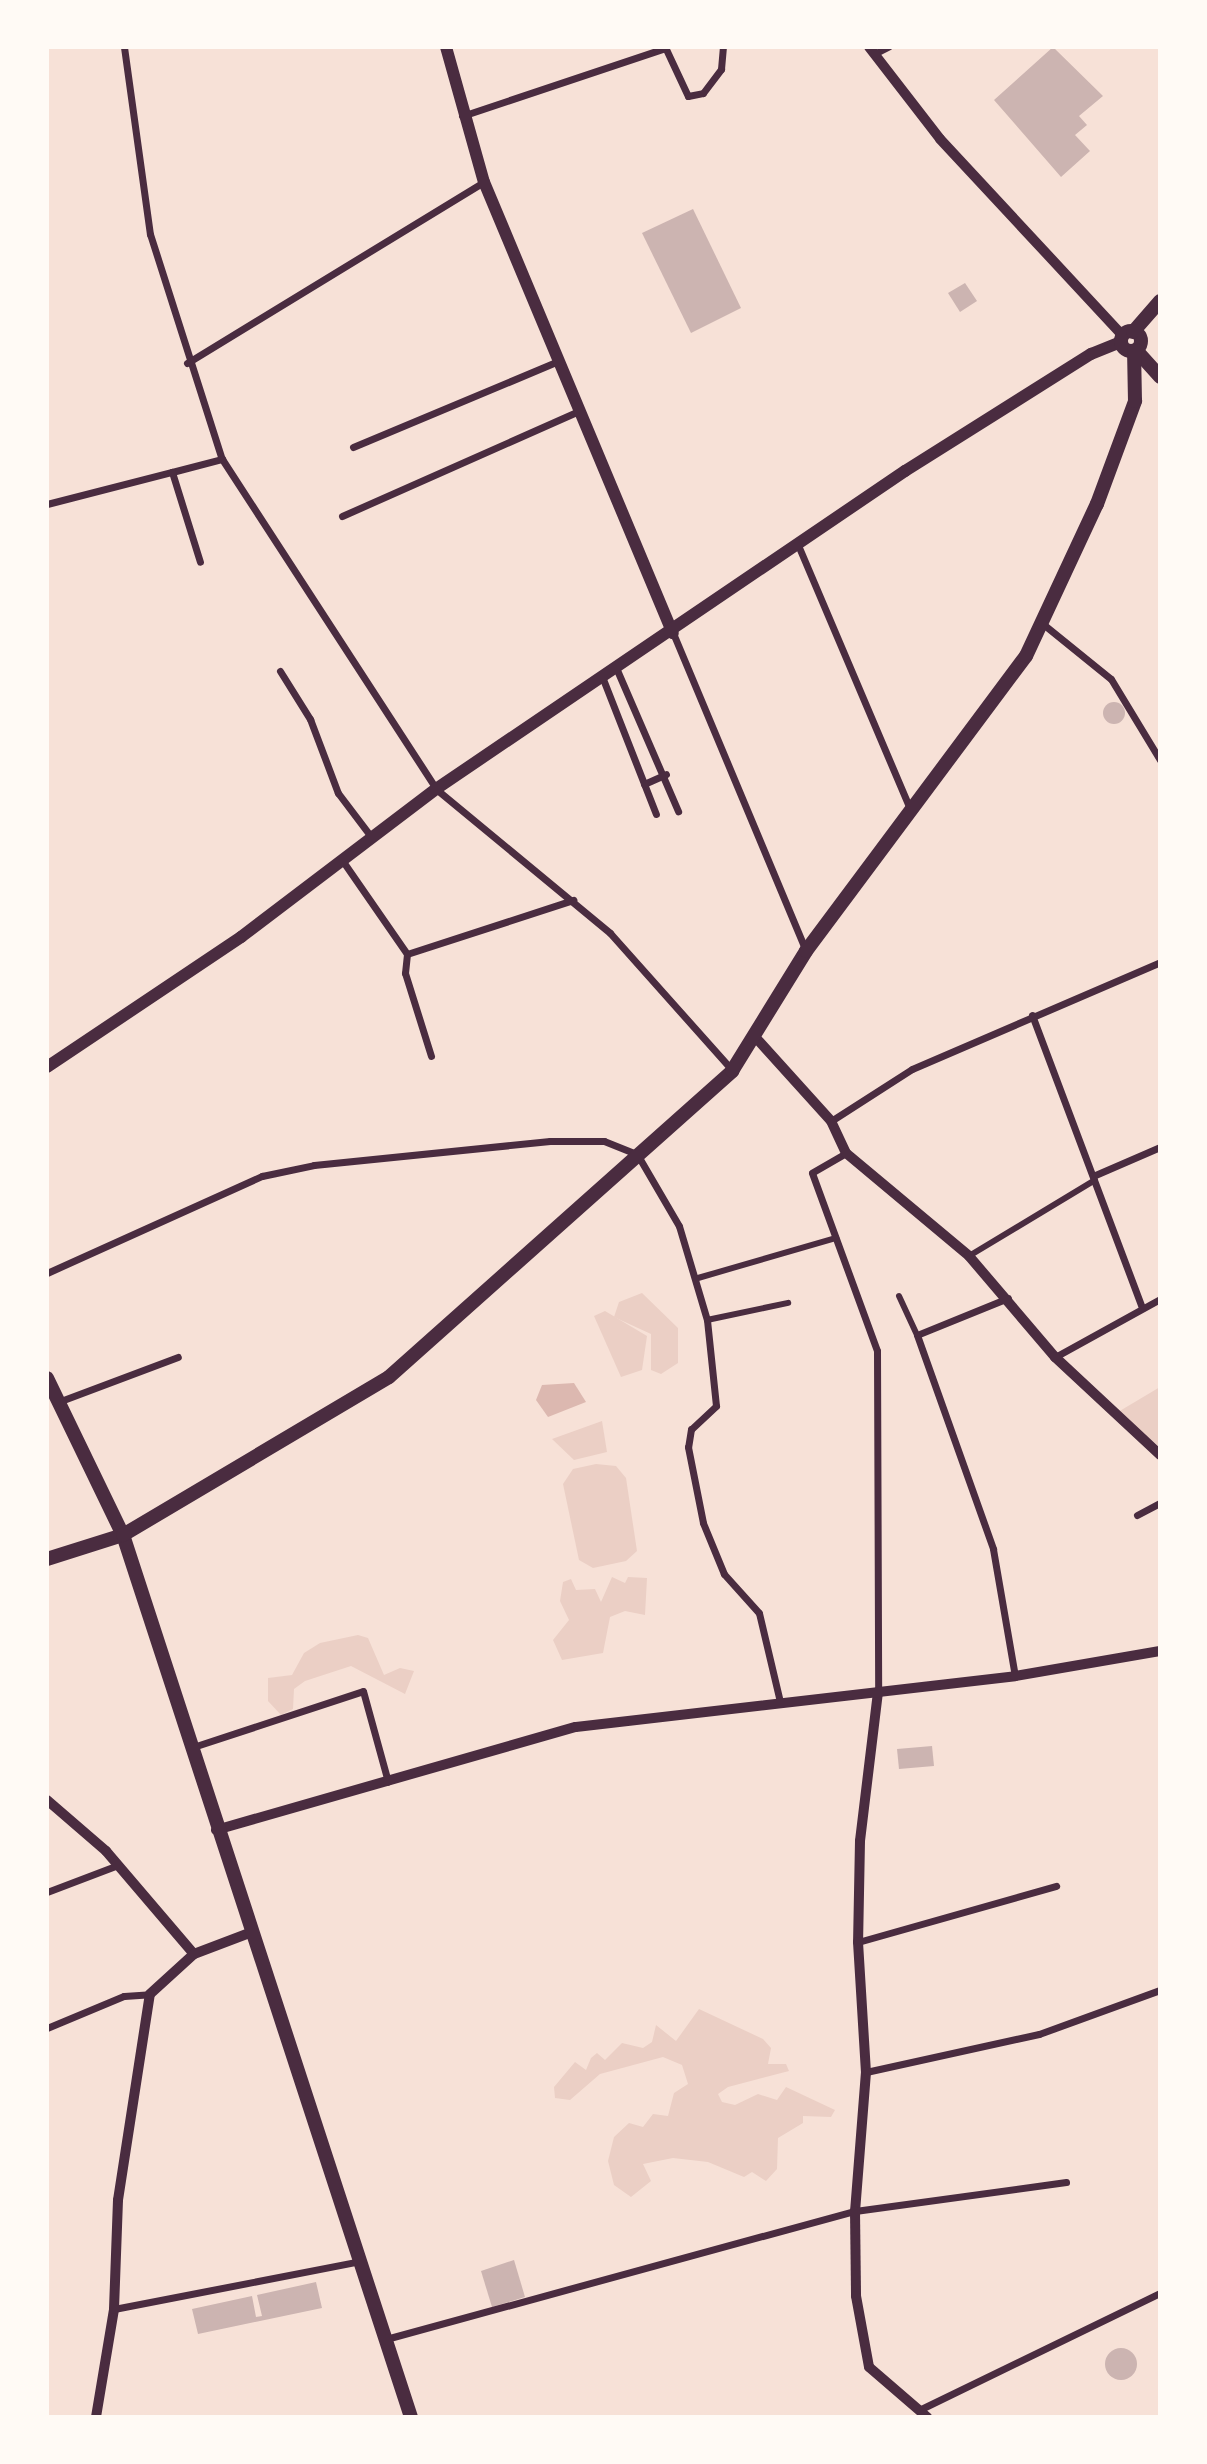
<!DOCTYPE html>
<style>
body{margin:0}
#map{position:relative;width:1207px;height:2464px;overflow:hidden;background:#f7e1d7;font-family:"Roboto Condensed",sans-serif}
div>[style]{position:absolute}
.green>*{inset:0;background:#ebcfc5}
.water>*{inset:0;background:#dcb8b0}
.building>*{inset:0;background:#ccb4b1}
.round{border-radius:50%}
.pedestrian>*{height:6px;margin:-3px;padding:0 3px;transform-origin:3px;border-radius:3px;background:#4a2c40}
.minor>*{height:7px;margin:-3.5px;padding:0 3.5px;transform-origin:3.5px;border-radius:3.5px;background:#4a2c40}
.tertiary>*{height:10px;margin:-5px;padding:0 5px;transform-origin:5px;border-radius:5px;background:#4a2c40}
.secondary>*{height:12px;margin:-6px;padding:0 6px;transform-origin:6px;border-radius:6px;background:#4a2c40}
.primary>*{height:14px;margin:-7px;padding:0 7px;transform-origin:7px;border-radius:7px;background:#4a2c40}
.primary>.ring{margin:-7px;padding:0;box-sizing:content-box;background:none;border:14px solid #4a2c40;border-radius:50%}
span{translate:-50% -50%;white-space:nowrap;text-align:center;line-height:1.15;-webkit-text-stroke:7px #fffaf5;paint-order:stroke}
.frame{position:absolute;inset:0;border:49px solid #fffaf5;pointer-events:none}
</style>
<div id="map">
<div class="green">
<div style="clip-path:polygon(642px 1293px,678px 1328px,678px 1363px,661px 1374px,651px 1370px,651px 1334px,614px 1317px,619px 1302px)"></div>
<div style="clip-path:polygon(605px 1311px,647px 1336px,642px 1370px,621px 1377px,594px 1316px)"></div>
<div style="clip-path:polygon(1160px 1387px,1160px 1447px,1118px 1412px)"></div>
<div style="clip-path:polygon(602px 1421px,607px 1452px,574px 1460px,552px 1439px)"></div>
<div style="clip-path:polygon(596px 1464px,616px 1466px,626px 1478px,637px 1551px,626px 1561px,593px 1568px,579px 1560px,563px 1484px,573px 1469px)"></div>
<div style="clip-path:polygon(612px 1577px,625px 1583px,628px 1577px,647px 1578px,645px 1615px,625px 1611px,610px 1617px,603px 1653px,562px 1660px,553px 1640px,569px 1620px,560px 1601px,563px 1582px,571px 1579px,576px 1590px,595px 1589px,601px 1602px)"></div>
<div style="clip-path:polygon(358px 1635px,368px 1638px,384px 1675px,400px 1668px,414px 1671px,405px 1694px,351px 1666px,305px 1681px,294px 1689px,293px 1709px,281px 1715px,268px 1701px,268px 1678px,292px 1675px,304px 1653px,320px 1643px)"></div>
<div style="clip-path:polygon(699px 2009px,763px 2039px,771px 2048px,768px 2064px,786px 2064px,789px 2071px,728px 2087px,718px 2094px,722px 2102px,735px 2105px,758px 2094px,777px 2100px,786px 2087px,835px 2110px,831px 2117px,803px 2116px,803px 2123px,778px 2138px,777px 2169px,766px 2181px,752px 2172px,744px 2177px,708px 2162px,673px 2158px,643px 2164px,651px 2181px,631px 2197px,614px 2185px,608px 2161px,614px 2137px,629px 2123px,643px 2127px,653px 2114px,668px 2116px,674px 2093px,688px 2084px,682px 2065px,663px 2057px,600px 2074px,570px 2100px,555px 2098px,554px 2087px,575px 2062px,586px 2070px,591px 2058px,597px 2053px,605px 2060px,622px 2043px,643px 2048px,652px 2042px,656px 2025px,676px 2041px)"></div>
</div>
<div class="water">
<div style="clip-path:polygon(574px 1383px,586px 1402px,548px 1417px,536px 1400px,542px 1385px)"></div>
</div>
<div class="building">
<div style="clip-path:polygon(1053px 47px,1103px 96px,1079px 116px,1087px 125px,1075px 135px,1090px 151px,1061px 177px,994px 100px)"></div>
<div style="clip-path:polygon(693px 209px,741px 308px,691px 333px,642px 233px)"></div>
<div style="clip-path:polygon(965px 283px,977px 301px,960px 312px,948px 293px)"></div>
<div class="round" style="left:1103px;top:702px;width:22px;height:22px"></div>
<div style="clip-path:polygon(932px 1746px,934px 1766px,899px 1769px,897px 1749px)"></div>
<div style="clip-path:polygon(514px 2260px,525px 2297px,492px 2307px,481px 2271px)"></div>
<div style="clip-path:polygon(316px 2282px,322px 2308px,198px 2334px,192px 2309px,252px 2296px,256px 2317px,262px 2316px,257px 2295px)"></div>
<div class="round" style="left:1105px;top:2348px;width:32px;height:32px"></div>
</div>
<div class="pedestrian">
<div style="left:969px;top:1256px;width:147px;rotate:-31.1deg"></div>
<div style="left:698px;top:1278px;width:144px;rotate:-16.2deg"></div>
<div style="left:899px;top:1296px;width:43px;rotate:65.2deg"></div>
<div style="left:707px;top:1320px;width:83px;rotate:-11.9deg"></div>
</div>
<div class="minor">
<div style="left:124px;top:47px;width:189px;rotate:82.1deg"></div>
<div style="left:150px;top:234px;width:236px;rotate:72.3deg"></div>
<div style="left:222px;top:459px;width:393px;rotate:57deg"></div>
<div style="left:436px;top:789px;width:226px;rotate:39.6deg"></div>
<div style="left:610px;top:933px;width:183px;rotate:48.3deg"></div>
<div style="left:665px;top:47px;width:54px;rotate:64.9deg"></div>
<div style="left:688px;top:96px;width:15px;rotate:-11deg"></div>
<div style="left:703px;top:93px;width:30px;rotate:-53deg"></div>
<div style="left:721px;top:69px;width:22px;rotate:-85deg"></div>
<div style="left:874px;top:54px;width:16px;rotate:-27deg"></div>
<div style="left:462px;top:116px;width:214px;rotate:-18.5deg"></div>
<div style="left:187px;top:363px;width:348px;rotate:-31.4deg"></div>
<div style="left:353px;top:447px;width:220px;rotate:-22.7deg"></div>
<div style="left:172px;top:472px;width:52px;rotate:-14.6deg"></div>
<div style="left:47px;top:504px;width:129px;rotate:-14.4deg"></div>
<div style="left:172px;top:472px;width:94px;rotate:72.7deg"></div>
<div style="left:342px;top:516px;width:259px;rotate:-23.9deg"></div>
<div style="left:798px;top:545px;width:287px;rotate:67deg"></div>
<div style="left:1043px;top:624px;width:87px;rotate:39deg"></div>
<div style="left:1111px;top:679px;width:95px;rotate:58.8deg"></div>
<div style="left:673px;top:633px;width:345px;rotate:67.3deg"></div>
<div style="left:617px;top:670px;width:154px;rotate:66.6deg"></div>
<div style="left:280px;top:671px;width:57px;rotate:58deg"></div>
<div style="left:310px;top:719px;width:79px;rotate:69.3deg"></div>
<div style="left:338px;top:793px;width:56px;rotate:52.9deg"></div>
<div style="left:603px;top:679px;width:145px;rotate:68.6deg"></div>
<div style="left:644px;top:784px;width:24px;rotate:-24deg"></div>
<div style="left:342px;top:860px;width:114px;rotate:55.3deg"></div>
<div style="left:407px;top:954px;width:175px;rotate:-18deg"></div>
<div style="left:407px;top:954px;width:19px;rotate:96deg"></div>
<div style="left:405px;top:973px;width:87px;rotate:72.6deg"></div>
<div style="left:1032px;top:1015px;width:313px;rotate:69.4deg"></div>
<div style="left:831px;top:1121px;width:96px;rotate:-32.7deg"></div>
<div style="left:912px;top:1069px;width:270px;rotate:-23.3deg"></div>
<div style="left:846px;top:1153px;width:39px;rotate:150deg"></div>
<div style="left:812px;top:1173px;width:189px;rotate:69.9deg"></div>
<div style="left:877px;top:1351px;width:341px;rotate:89.8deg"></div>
<div style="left:1093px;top:1176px;width:73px;rotate:-23.4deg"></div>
<div style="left:47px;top:1273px;width:236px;rotate:-24.3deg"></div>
<div style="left:262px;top:1176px;width:53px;rotate:-11.9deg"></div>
<div style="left:314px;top:1165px;width:237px;rotate:-5.8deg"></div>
<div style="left:550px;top:1141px;width:54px"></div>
<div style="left:604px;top:1141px;width:35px;rotate:22deg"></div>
<div style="left:637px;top:1154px;width:83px;rotate:59.7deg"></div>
<div style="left:679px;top:1226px;width:98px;rotate:73.4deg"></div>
<div style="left:707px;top:1320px;width:86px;rotate:84deg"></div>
<div style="left:716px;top:1406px;width:34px;rotate:137deg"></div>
<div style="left:691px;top:1429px;width:18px;rotate:99deg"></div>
<div style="left:688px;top:1447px;width:77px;rotate:78.8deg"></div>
<div style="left:703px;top:1523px;width:55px;rotate:67.6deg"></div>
<div style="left:724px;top:1574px;width:52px;rotate:48.1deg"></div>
<div style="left:759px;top:1613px;width:91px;rotate:76.7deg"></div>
<div style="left:1008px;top:1298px;width:98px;rotate:157.9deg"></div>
<div style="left:917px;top:1335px;width:227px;rotate:70.4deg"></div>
<div style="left:993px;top:1549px;width:129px;rotate:80.2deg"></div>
<div style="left:1055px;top:1357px;width:120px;rotate:-28.9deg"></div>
<div style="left:58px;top:1402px;width:128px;rotate:-20.6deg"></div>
<div style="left:1137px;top:1515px;width:26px;rotate:-28deg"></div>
<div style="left:190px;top:1748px;width:182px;rotate:-18.2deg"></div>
<div style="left:363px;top:1691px;width:94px;rotate:74.6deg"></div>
<div style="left:47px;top:1892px;width:76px;rotate:-20.8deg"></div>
<div style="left:858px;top:1942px;width:206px;rotate:-15.8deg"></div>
<div style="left:47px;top:2028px;width:83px;rotate:-22.6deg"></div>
<div style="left:124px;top:1996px;width:26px;rotate:-4deg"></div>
<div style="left:866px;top:2072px;width:177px;rotate:-12.4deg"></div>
<div style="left:1039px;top:2034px;width:129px;rotate:-20deg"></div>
<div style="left:114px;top:2309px;width:252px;rotate:-11deg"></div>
<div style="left:386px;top:2339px;width:486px;rotate:-15.3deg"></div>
<div style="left:855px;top:2211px;width:213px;rotate:-7.8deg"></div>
<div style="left:919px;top:2410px;width:268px;rotate:-25.9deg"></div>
</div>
<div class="tertiary">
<div style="left:869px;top:47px;width:116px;rotate:52.3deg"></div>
<div style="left:940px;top:139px;width:269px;rotate:47.1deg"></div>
<div style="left:757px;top:1039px;width:110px;rotate:47.9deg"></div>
<div style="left:831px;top:1121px;width:35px;rotate:65deg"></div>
<div style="left:846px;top:1153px;width:160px;rotate:39.9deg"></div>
<div style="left:969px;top:1256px;width:133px;rotate:49.6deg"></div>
<div style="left:1055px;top:1357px;width:144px;rotate:43deg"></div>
<div style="left:878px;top:1692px;width:150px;rotate:96.9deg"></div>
<div style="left:860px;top:1841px;width:101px;rotate:91.1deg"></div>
<div style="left:858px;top:1942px;width:130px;rotate:86.5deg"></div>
<div style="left:866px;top:2072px;width:139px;rotate:94.5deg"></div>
<div style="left:855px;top:2211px;width:85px;rotate:89.3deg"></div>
<div style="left:856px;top:2296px;width:72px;rotate:79.6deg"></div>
<div style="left:869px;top:2367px;width:77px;rotate:40.8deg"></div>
<div style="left:47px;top:1800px;width:78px;rotate:40.8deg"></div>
<div style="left:106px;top:1851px;width:135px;rotate:49.5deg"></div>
<div style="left:216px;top:1830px;width:374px;rotate:-16deg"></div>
<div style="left:576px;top:1727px;width:442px;rotate:-6.6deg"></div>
<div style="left:1015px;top:1676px;width:147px;rotate:-9.8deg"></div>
<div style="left:96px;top:2417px;width:109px;rotate:-80.5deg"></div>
<div style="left:114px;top:2309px;width:109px;rotate:-87.9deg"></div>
<div style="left:118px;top:2200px;width:208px;rotate:-81.2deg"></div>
<div style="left:150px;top:1994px;width:59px;rotate:-42.3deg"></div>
<div style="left:194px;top:1954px;width:62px;rotate:-20.8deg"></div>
</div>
<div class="secondary">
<div style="left:446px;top:47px;width:140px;rotate:74.3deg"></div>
<div style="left:484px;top:182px;width:489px;rotate:67.3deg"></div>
<div style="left:47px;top:1067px;width:234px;rotate:-33.8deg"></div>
<div style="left:241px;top:937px;width:245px;rotate:-37.2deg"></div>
<div style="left:436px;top:789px;width:567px;rotate:-34.14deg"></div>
<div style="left:905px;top:471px;width:220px;rotate:-32.2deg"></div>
<div style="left:1091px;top:354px;width:32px;rotate:-22deg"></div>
</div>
<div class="primary">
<div class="ring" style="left:1121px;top:331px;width:6px;height:6px"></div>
<div style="left:1133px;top:332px;width:41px;rotate:-48.9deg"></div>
<div style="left:1136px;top:350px;width:36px;rotate:48deg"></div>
<div style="left:47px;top:1378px;width:174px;rotate:64.2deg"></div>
<div style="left:123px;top:1535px;width:928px;rotate:71.92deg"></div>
<div style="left:47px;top:1559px;width:80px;rotate:-17.5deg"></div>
<div style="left:123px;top:1535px;width:309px;rotate:-30.7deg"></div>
<div style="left:389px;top:1377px;width:460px;rotate:-41.7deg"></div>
<div style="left:732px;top:1071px;width:141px;rotate:-58.3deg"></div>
<div style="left:806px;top:951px;width:368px;rotate:-53.3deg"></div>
<div style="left:1026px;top:656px;width:168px;rotate:-65deg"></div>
<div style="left:1097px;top:504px;width:110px;rotate:-69.7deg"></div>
<div style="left:1135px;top:401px;width:50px;rotate:-91.1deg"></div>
</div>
<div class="frame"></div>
</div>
